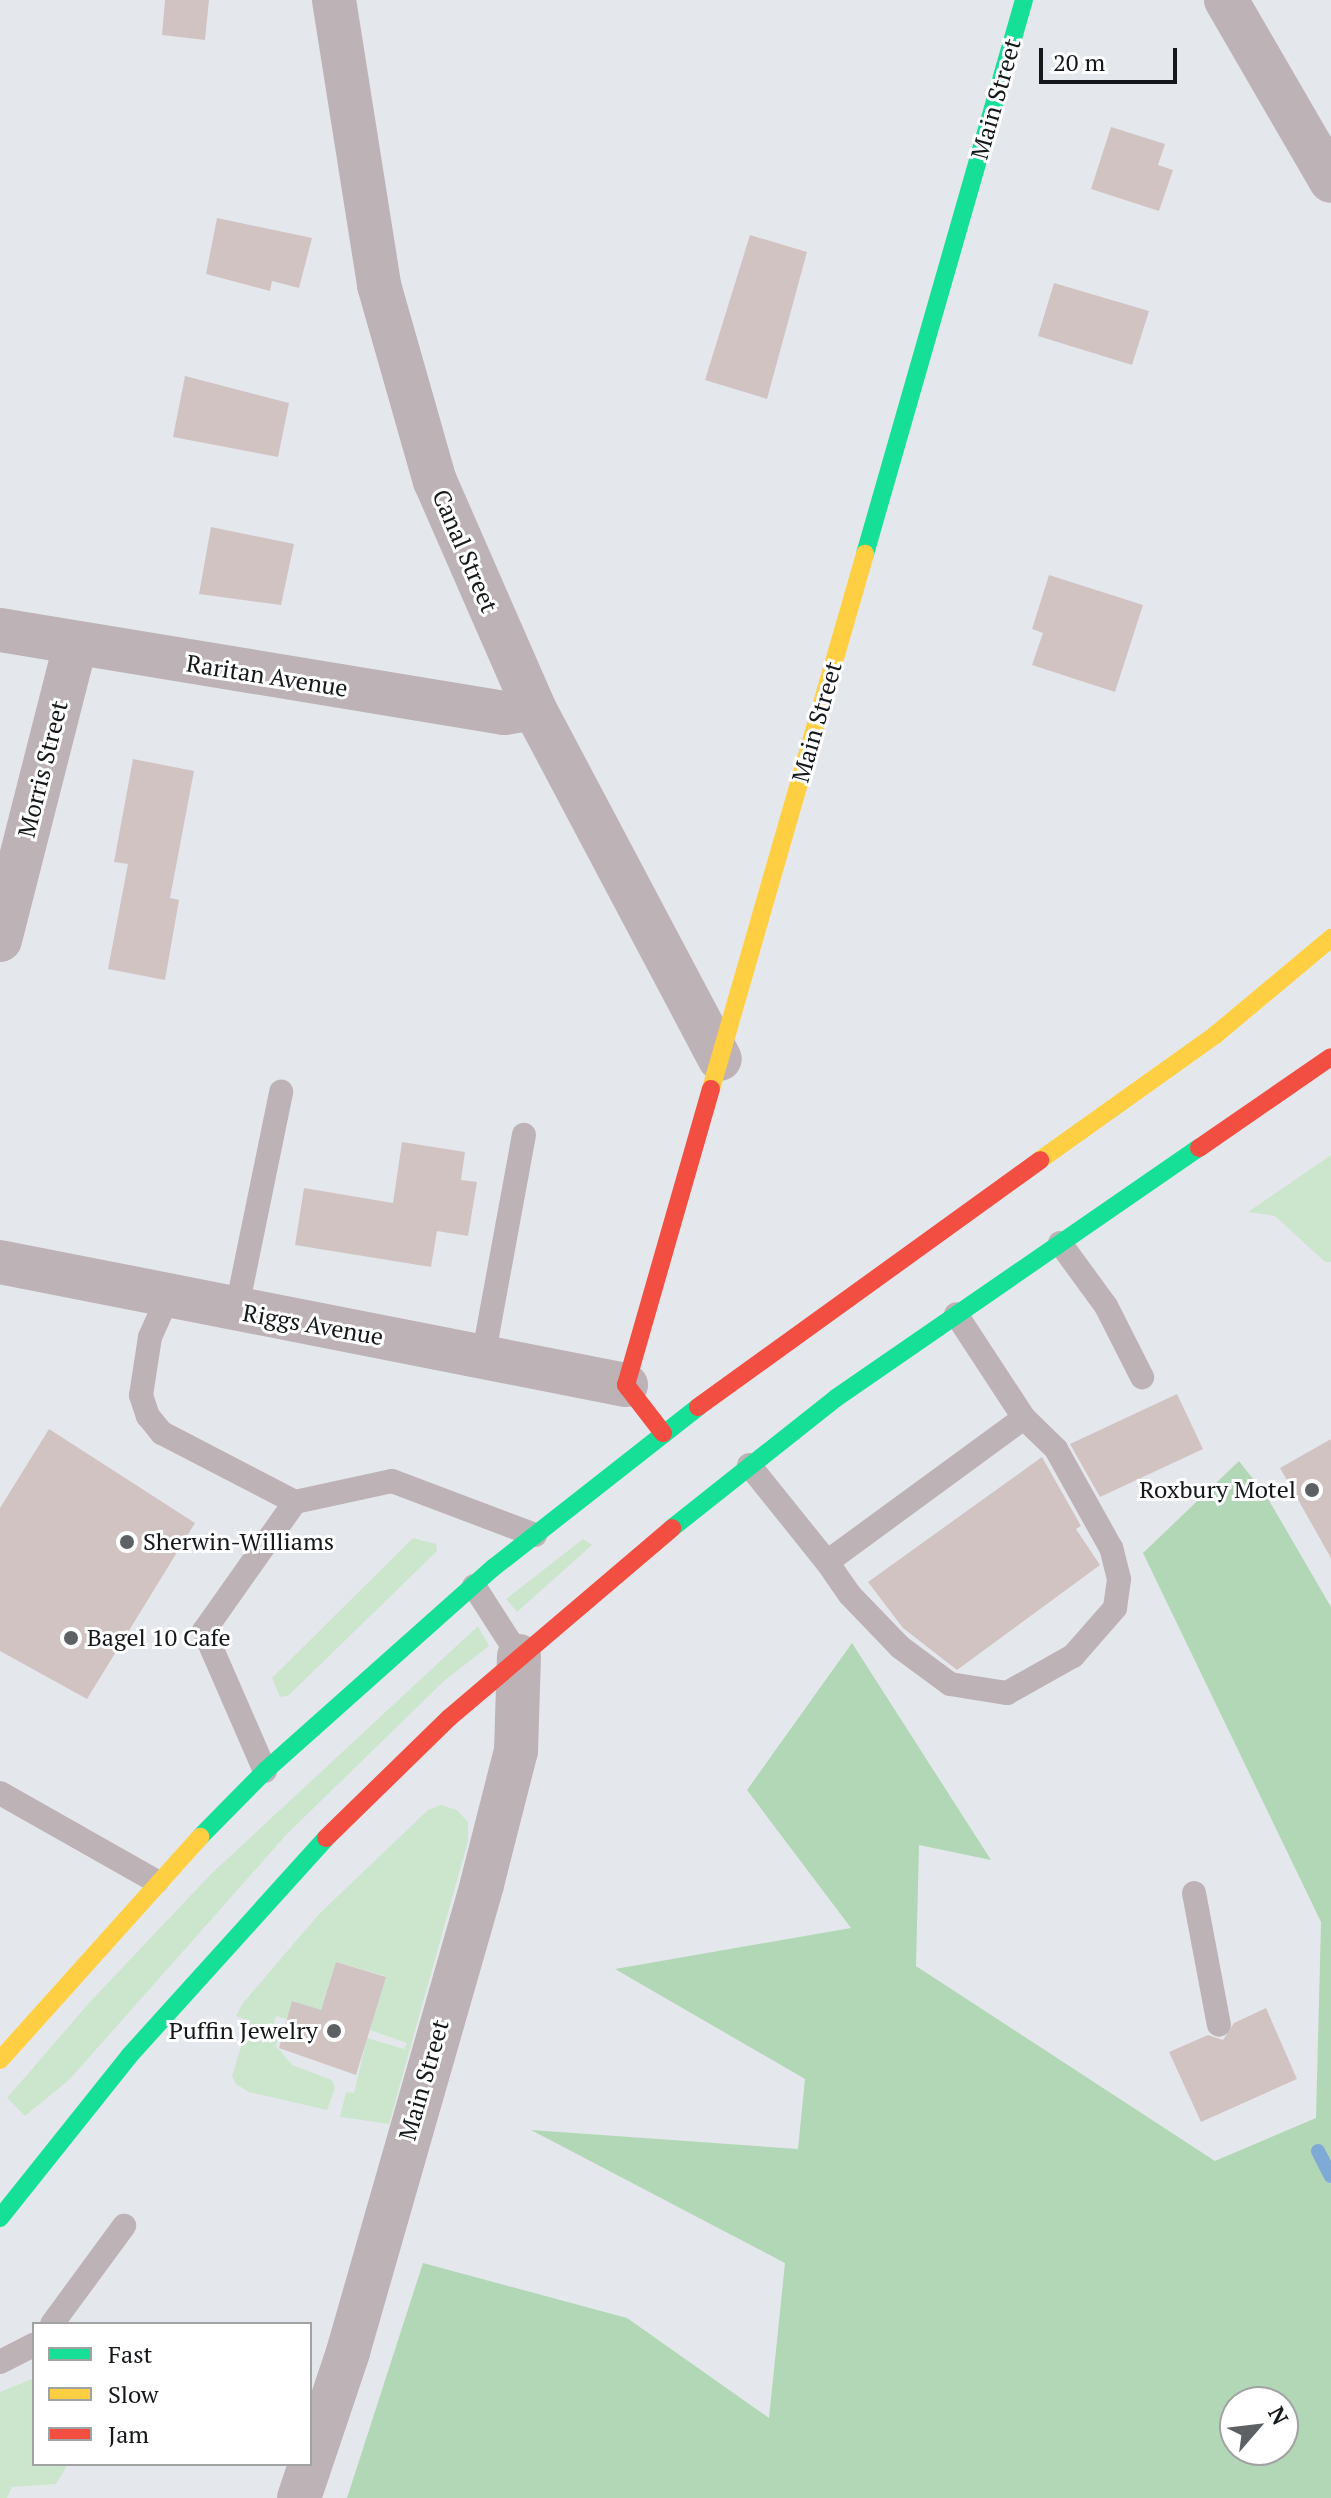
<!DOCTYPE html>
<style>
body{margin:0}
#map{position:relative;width:1331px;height:2498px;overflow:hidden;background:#e4e8ec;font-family:"PT Serif",serif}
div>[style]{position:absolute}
.green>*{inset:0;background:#cce6ce}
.forest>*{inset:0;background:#b2d7b6}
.stream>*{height:14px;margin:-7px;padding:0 7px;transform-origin:7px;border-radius:7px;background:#80aad6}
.building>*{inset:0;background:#d2c3c3}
.lane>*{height:24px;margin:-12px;padding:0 12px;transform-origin:12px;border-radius:12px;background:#bdb2b5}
.street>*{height:44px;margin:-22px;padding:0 22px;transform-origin:22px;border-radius:22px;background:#bdb2b5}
.fast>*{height:18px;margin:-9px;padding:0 9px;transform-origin:9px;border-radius:9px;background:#16e098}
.slow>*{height:18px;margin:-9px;padding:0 9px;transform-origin:9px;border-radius:9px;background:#ffcf43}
.jam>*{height:18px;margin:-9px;padding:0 9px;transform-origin:9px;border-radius:9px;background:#f24e42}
.dots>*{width:22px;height:22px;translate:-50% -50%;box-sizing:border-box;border:4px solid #fff;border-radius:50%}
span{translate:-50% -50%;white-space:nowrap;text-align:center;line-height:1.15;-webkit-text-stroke:6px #fff;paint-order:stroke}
.street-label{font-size:24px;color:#15181a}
.poi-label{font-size:24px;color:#15181a}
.right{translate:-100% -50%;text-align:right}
.left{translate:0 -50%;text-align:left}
.legend{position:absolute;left:32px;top:2322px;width:280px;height:144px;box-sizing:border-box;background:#fff;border:2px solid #a1a3a3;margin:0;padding:10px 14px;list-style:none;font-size:24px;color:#15181a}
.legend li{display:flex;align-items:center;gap:16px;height:40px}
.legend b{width:40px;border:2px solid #a1a3a3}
.north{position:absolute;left:1219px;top:2386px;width:80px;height:80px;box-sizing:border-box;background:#fff;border:2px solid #a1a3a3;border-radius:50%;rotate:62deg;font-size:22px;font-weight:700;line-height:32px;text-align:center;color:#15181a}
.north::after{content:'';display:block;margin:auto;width:28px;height:36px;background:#5d6164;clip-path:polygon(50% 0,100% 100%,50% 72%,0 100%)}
.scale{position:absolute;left:1039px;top:48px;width:138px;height:36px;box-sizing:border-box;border:4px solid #15181a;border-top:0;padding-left:10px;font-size:24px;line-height:28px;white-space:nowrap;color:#15181a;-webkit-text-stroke:6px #fff;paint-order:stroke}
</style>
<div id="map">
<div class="green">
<div style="clip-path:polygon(1331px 1155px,1331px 1262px,1325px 1262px,1275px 1216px,1248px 1212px)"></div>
<div style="clip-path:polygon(413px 1538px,436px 1544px,437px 1551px,288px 1696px,280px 1697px,272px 1678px)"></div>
<div style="clip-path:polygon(583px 1539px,592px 1545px,517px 1612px,506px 1599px)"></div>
<div style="clip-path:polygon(478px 1626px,489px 1646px,445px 1680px,287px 1834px,69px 2080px,25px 2116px,7px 2098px,88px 2004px,210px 1875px)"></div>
<div style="clip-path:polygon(441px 1805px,457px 1810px,468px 1822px,468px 1841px,389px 2124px,340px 2117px,346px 2092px,354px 2093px,367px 2038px,404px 2049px,407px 2043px,370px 2030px,385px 1976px,336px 1962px,321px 2010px,287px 2019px,276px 2016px,271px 2032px,279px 2035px,276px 2046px,292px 2065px,332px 2080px,335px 2088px,327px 2110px,249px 2092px,236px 2084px,232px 2076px,249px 2020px,236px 2016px,242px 2004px,319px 1914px,428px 1810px)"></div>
<div style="clip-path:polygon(34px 2378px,34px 2464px,68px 2464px,56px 2484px,12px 2487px,7px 2498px,0 2498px,0 2392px)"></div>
</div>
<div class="forest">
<div style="clip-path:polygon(evenodd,1239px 1461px,1267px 1497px,1331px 1607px,1331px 2498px,347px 2498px,423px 2263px,627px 2318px,769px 2418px,785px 2263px,531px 2130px,798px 2149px,805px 2079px,615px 1969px,851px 1928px,747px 1790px,852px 1643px,991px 1860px,919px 1845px,916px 1966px,1215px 2161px,1316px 2118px,1321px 1922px,1143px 1553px,1239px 1461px,1235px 2402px,1283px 2402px,1283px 2450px,1235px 2450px,1235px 2402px)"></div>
</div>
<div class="stream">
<div style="left:1318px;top:2151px;width:28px;rotate:63deg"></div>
</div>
<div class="building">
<div style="clip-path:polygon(165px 0,209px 0,205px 40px,162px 35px)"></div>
<div style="clip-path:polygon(1111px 127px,1165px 144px,1158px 165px,1173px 170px,1159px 211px,1091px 189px)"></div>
<div style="clip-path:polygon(217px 218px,312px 238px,299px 288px,272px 281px,270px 291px,206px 274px)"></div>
<div style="clip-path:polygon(750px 235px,807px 252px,767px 399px,705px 380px)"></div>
<div style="clip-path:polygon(1054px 283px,1149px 311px,1132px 365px,1038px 336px)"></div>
<div style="clip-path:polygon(185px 376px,289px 403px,278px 457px,173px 437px)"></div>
<div style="clip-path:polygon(211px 527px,294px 544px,281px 605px,199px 594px)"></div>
<div style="clip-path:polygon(1049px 575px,1143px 605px,1115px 692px,1032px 665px,1043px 633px,1032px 629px)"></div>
<div style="clip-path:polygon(133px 759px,194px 771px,170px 898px,179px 900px,165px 980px,108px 969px,128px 864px,114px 862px)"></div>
<div style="clip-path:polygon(402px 1142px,465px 1152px,461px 1180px,477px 1182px,468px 1236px,437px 1231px,431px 1267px,295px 1245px,304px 1188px,393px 1203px)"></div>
<div style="clip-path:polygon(1177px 1394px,1203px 1449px,1100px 1497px,1070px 1444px)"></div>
<div style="clip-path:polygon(49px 1429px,195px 1523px,87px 1699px,0 1651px,0 1508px)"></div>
<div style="clip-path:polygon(1331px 1439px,1331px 1558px,1280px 1468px)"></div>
<div style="clip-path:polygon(1042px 1457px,1081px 1526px,1076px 1529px,1100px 1565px,957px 1670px,903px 1628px,868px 1582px)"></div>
<div style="clip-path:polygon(336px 1962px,386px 1977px,356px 2075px,279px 2048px,292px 2001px,321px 2010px)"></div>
<div style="clip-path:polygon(1266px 2008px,1297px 2079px,1201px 2122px,1169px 2052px,1208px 2035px,1223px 2040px,1234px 2023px)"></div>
</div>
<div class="lane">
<div style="left:1060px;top:1243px;width:78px;rotate:53.9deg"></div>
<div style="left:1106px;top:1306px;width:80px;rotate:63.1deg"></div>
<div style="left:167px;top:1299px;width:42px;rotate:114.1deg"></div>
<div style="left:150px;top:1337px;width:59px;rotate:98.8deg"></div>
<div style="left:141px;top:1395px;width:22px;rotate:72deg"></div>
<div style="left:148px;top:1416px;width:22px;rotate:51deg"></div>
<div style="left:162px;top:1433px;width:150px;rotate:27.4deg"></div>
<div style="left:295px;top:1502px;width:99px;rotate:-12.2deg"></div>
<div style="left:392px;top:1481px;width:153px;rotate:20.7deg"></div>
<div style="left:236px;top:1312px;width:225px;rotate:-78.4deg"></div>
<div style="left:483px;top:1358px;width:227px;rotate:-79.6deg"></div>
<div style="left:749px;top:1465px;width:124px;rotate:51.2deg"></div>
<div style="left:827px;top:1562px;width:244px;rotate:-36.2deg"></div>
<div style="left:1024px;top:1418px;width:124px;rotate:-123.2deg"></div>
<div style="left:827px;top:1562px;width:40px;rotate:55.1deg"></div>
<div style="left:850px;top:1595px;width:72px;rotate:46.1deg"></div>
<div style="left:900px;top:1647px;width:62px;rotate:36.5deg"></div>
<div style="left:950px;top:1684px;width:58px;rotate:9deg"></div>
<div style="left:1007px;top:1693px;width:76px;rotate:-29.3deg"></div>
<div style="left:1073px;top:1656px;width:64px;rotate:-48.8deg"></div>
<div style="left:1115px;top:1608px;width:29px;rotate:-82deg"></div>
<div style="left:1119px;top:1579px;width:32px;rotate:-104deg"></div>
<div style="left:1111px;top:1548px;width:113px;rotate:-119.1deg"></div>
<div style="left:1056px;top:1449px;width:45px;rotate:-135.9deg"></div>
<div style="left:474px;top:1586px;width:83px;rotate:57.3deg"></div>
<div style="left:265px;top:1771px;width:153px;rotate:-113.5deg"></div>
<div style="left:204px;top:1631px;width:158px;rotate:-54.8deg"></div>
<div style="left:0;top:1793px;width:180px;rotate:29.5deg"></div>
<div style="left:1194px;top:1893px;width:134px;rotate:79.3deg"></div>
<div style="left:52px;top:2324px;width:122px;rotate:-53.7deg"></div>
<div style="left:0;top:2362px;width:38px;rotate:-27deg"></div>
</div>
<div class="street">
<div style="left:334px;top:0;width:289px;rotate:81deg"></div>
<div style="left:379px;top:285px;width:204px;rotate:74.1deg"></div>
<div style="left:435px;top:481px;width:248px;rotate:66.4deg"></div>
<div style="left:534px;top:708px;width:397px;rotate:62.1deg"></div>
<div style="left:1226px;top:0;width:209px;rotate:59.9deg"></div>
<div style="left:0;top:630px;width:511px;rotate:9.35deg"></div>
<div style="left:504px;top:713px;width:30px;rotate:-9deg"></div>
<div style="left:0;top:940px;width:303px;rotate:-75.7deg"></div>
<div style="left:0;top:1262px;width:638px;rotate:11.12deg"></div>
<div style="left:299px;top:2498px;width:154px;rotate:-71.4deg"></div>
<div style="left:348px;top:2352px;width:487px;rotate:-74deg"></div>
<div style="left:482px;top:1884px;width:137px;rotate:-75.7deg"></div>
<div style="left:516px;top:1751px;width:95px;rotate:-88.2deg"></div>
</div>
<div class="fast">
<div style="left:865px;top:554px;width:576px;rotate:-73.99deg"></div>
<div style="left:672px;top:1528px;width:209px;rotate:-38.4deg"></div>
<div style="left:836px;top:1398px;width:441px;rotate:-34.6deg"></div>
<div style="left:200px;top:1837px;width:93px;rotate:-45.4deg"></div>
<div style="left:265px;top:1771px;width:305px;rotate:-41.7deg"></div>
<div style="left:493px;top:1568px;width:261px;rotate:-38.1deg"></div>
<div style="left:0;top:2218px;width:208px;rotate:-51.4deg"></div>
<div style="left:130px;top:2055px;width:292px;rotate:-47.9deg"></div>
</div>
<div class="slow">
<div style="left:711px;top:1089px;width:557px;rotate:-73.94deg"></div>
<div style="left:1040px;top:1160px;width:214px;rotate:-35.5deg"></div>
<div style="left:1214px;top:1036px;width:153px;rotate:-39.9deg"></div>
<div style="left:0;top:2060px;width:300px;rotate:-48.1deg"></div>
</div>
<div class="jam">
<div style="left:1199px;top:1148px;width:160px;rotate:-34.6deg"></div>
<div style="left:698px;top:1407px;width:422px;rotate:-35.8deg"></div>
<div style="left:663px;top:1433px;width:61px;rotate:-127.6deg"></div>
<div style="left:626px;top:1385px;width:308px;rotate:-74deg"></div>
<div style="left:326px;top:1838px;width:172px;rotate:-44.3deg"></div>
<div style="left:449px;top:1718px;width:293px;rotate:-40.4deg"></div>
</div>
<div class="dots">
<div style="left:1312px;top:1490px;background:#5d6164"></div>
<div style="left:127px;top:1542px;background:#5d6164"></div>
<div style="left:71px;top:1638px;background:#5d6164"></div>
<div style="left:334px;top:2031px;background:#5d6164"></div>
</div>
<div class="street-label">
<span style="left:996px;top:99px;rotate:-74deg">Main Street</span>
<span style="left:465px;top:551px;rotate:67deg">Canal Street</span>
<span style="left:267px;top:676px;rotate:9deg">Raritan Avenue</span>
<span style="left:817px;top:722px;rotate:-74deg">Main Street</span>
<span style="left:43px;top:769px;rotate:-76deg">Morris Street</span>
<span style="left:313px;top:1325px;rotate:10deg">Riggs Avenue</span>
<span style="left:424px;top:2080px;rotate:-74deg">Main Street</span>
</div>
<div class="poi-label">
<span class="right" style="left:1296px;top:1490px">Roxbury Motel</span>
<span class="left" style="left:143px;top:1542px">Sherwin-Williams</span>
<span class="left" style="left:87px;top:1638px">Bagel 10 Cafe</span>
<span class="right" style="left:318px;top:2031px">Puffin Jewelry</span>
</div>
<ul class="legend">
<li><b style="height:10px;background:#16e098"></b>Fast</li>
<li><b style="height:10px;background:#ffcf43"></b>Slow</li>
<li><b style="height:10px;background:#f24e42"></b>Jam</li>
</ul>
<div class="north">N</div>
<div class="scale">20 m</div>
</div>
